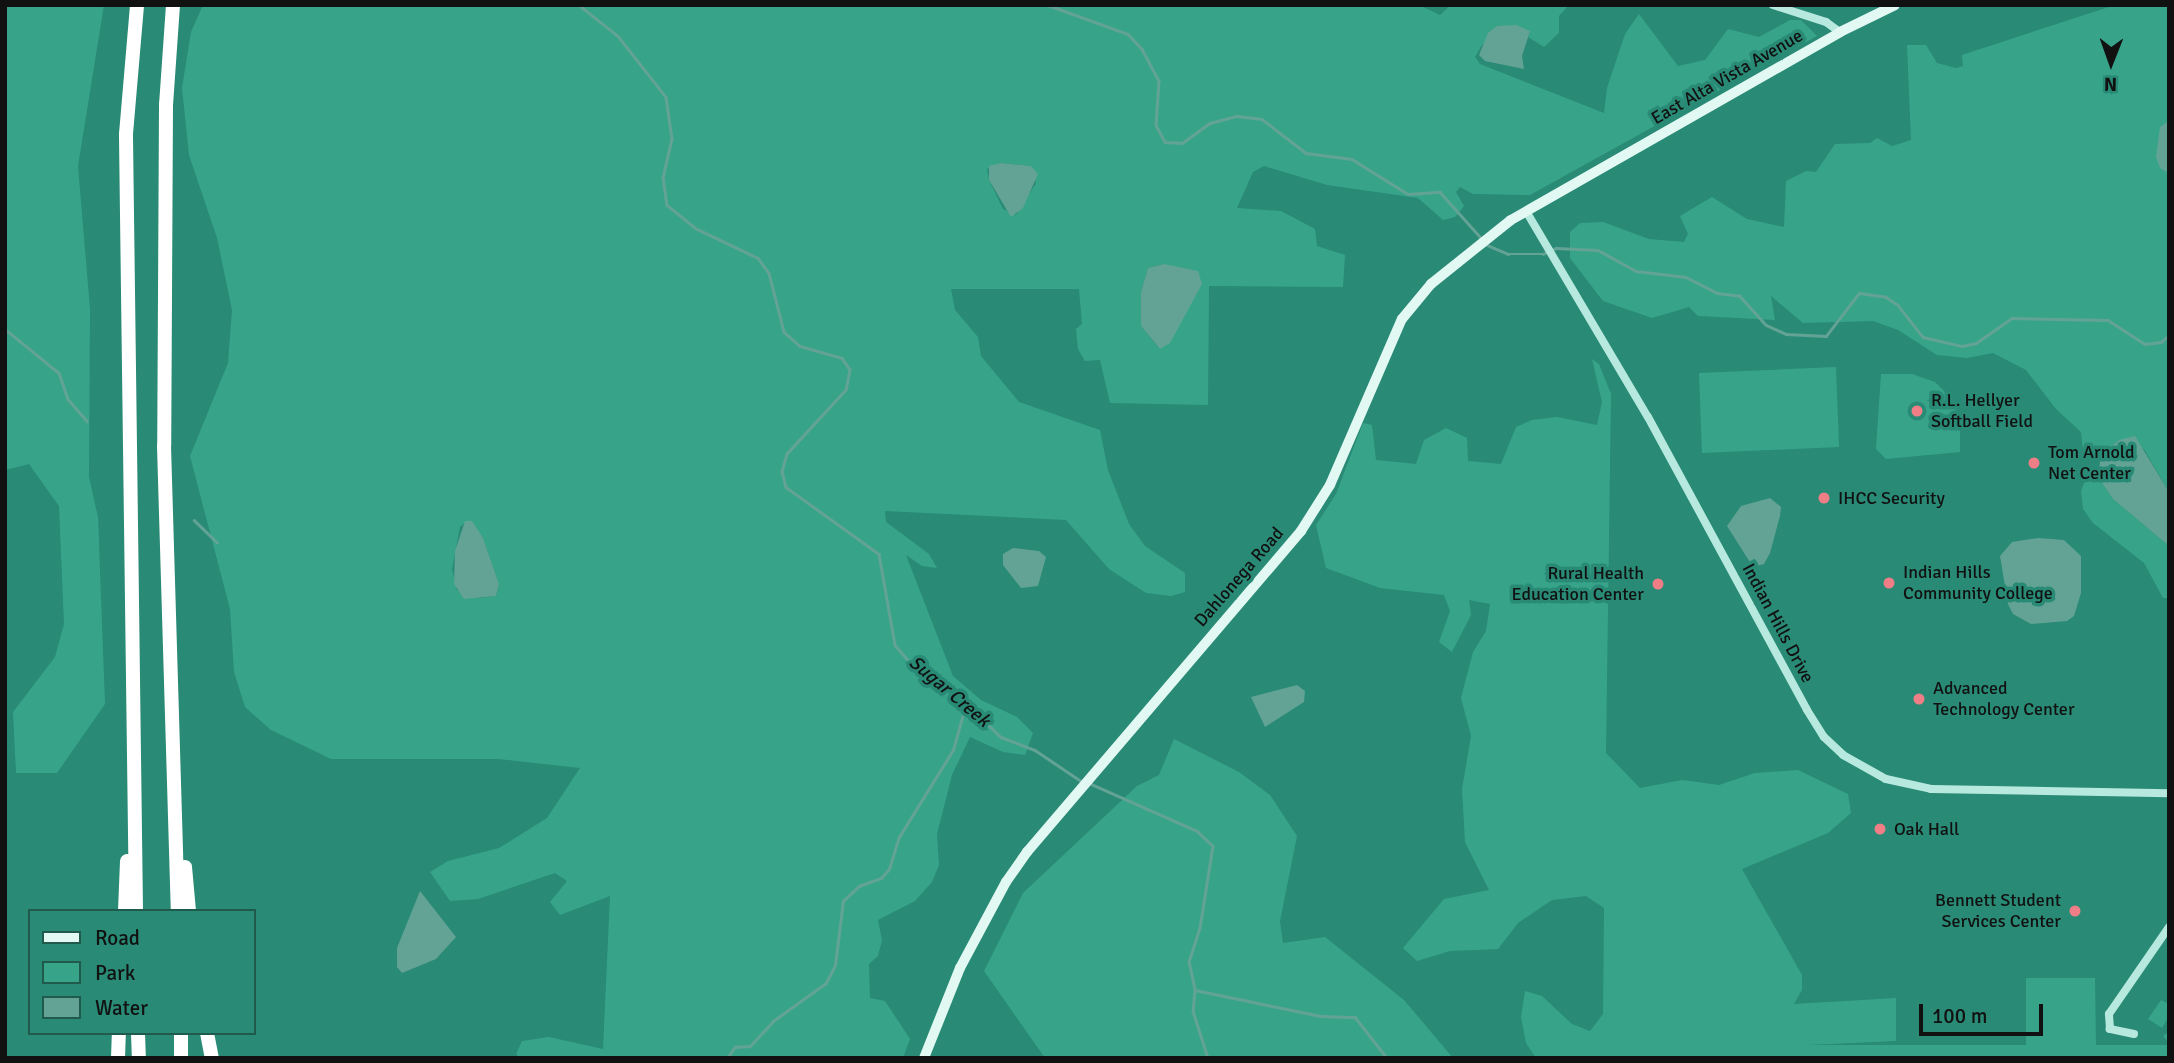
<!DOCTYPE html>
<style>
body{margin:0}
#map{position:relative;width:2174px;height:1063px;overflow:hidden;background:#298a75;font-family:Signika,sans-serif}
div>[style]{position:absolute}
.green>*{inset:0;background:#37a48a}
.water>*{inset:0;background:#63a395}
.stream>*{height:2.5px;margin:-1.25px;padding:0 1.25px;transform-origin:1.25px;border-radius:1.25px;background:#63a395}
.minor>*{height:8px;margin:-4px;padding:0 4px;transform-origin:4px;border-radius:4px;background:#b7e9de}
.secondary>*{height:10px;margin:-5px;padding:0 5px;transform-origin:5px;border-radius:5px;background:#e1f8f3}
.motorway>*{height:14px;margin:-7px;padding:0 7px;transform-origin:7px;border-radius:7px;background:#fff}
.dots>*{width:19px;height:19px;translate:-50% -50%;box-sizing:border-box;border:4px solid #298a75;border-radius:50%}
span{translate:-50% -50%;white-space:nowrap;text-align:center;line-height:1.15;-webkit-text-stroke:7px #298a75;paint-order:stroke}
.street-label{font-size:18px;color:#111}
.poi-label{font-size:18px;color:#111}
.left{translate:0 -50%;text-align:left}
.right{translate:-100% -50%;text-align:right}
.water-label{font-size:19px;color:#111;font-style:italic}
.frame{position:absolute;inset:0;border:7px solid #111;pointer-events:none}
.legend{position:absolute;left:28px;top:909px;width:228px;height:126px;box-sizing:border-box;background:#298a75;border:2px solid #1f5a4d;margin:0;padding:9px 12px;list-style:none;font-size:21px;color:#111}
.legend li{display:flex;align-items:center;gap:14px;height:35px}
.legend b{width:35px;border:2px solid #1f5a4d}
.north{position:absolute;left:2076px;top:28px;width:70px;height:70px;-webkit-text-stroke:5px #298a75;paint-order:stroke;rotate:181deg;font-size:19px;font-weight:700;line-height:28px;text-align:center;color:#111}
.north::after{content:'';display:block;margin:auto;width:24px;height:32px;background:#111;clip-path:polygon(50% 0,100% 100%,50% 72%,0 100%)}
.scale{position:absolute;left:1919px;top:1004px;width:124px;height:32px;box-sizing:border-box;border:4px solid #111;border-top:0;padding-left:9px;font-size:21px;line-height:24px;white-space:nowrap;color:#111;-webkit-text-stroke:5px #298a75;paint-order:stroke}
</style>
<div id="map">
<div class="green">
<div style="clip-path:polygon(5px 5px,104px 5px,78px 166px,90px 309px,89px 477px,98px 517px,105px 704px,57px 773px,16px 773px,13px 712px,55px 657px,64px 624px,59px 506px,29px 464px,5px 470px)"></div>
<div style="clip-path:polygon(evenodd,203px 5px,1419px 5px,1440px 15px,1451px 5px,1569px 5px,1559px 16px,1559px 33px,1544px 47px,1528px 37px,1530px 31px,1482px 45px,1475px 57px,1480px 64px,1604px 113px,1607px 88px,1625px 34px,1639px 14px,1678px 66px,1705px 60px,1728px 29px,1759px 37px,1790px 20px,1801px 20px,1817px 36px,1530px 195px,1473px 194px,1460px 187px,1456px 192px,1464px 206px,1455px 217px,1443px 220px,1418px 198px,1327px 185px,1264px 166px,1253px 172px,1237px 208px,1281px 211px,1315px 229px,1317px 246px,1345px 255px,1343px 287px,1209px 286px,1208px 405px,1110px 403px,1100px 360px,1085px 361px,1078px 349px,1076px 329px,1082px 324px,1079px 289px,951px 289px,955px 310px,978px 337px,981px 356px,1019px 402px,1100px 430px,1108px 470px,1129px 524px,1145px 546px,1185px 573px,1185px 592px,1171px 596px,1146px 593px,1109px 569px,1066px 520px,885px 511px,886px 522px,929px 554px,937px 568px,922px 566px,906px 555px,953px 676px,981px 700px,1017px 717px,1033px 733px,1025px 755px,1003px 752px,970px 737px,952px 775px,937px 834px,939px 865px,932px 882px,915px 901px,878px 920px,882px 940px,878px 956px,869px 964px,870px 998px,885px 1001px,910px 1039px,903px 1058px,520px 1058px,516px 1054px,522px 1041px,549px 1037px,603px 1049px,610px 896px,560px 915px,550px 902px,567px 881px,555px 873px,478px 899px,450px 901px,430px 872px,448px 861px,499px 848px,547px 818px,580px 768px,498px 759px,331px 759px,271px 730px,245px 707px,234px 672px,230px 609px,190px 456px,228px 363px,232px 310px,217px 238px,189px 155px,182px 88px,191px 32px,203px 5px,1001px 163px,1031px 166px,1036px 183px,1016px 215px,1003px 209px,989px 180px,987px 169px,1001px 163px,203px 5px,1164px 264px,1202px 283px,1158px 347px,1141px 326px,1141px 292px,1148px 268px,1164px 264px,203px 5px,467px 521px,483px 538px,499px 584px,496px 596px,480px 598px,457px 590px,452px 569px,460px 527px,467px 521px)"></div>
<div style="clip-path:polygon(2115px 5px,2169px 5px,2169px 492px,2144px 449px,2119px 440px,2101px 455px,2083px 450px,2081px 432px,2056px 409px,2026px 370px,1993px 353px,1967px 358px,1937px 355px,1898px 330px,1873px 321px,1803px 323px,1771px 296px,1775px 320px,1698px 316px,1689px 307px,1652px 318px,1603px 301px,1570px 258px,1570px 232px,1580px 223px,1603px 222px,1649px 239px,1684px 242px,1688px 234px,1680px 216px,1712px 197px,1747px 219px,1784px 227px,1786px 181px,1806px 171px,1816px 172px,1835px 144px,1870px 143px,1877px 138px,1892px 146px,1911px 140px,1907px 45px,1926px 45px,1937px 63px,1956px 68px,1963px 66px,1962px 55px)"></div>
<div style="clip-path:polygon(1592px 359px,1599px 364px,1611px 394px,1606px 753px,1640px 788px,1682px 780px,1719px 785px,1755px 773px,1798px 770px,1848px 794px,1851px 813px,1828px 833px,1742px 869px,1802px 975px,1802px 990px,1794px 1004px,1896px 998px,1896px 1041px,1808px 1045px,2026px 1045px,2026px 978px,2095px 978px,2096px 1045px,2169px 1045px,2169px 1058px,1536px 1058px,1526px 1043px,1521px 1017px,1525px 991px,1542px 996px,1572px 1024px,1590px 1031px,1603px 1014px,1604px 908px,1586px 896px,1552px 900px,1518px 923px,1498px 949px,1450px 951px,1417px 961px,1403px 948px,1444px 899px,1489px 890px,1465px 842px,1462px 789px,1471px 736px,1461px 698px,1473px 652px,1486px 631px,1490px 604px,1469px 600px,1471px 615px,1452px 652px,1439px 642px,1450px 611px,1444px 595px,1380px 588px,1326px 568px,1316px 525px,1336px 494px,1363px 423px,1372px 425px,1376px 460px,1416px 464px,1424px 440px,1446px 428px,1467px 438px,1468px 461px,1501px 464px,1516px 427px,1532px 420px,1557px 417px,1597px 425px,1602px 402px)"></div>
<div style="clip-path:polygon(1836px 367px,1839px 447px,1702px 453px,1699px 373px)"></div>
<div style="clip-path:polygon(1881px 374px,1912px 374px,1935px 382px,1952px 399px,1960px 422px,1960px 452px,1886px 459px,1876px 449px)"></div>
<div style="clip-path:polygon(2099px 467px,2098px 477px,2113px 499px,2169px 546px,2169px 598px,2163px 598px,2144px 563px,2093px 523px,2083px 509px,2081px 491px,2089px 470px)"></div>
<div style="clip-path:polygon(1174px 739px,1239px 772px,1270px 795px,1297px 836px,1280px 921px,1283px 943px,1325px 937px,1404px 1000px,1453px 1058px,1045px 1058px,984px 971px,1023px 893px,1137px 786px,1159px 775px)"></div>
<div style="clip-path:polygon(2161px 1000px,2169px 1004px,2169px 1043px,2163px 1036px,2168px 1032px,2167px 1020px,2162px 1028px,2148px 1019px)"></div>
</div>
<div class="water">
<div style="clip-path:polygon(1516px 25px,1530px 31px,1522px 56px,1524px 69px,1485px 61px,1479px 55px,1488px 33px,1497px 26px)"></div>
<div style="clip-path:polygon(2169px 121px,2169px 172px,2167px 172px,2160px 168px,2156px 157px,2160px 127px)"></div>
<div style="clip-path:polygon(1001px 163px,1031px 166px,1038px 174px,1023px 208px,1011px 217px,989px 180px,989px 166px)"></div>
<div style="clip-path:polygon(1164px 264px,1198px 271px,1202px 284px,1170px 343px,1160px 349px,1141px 326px,1141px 292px,1148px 268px)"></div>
<div style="clip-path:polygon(2135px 436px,2169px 492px,2169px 546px,2113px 499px,2098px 477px,2101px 455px,2119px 440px)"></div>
<div style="clip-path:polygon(1770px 498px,1781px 507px,1780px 516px,1770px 553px,1764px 564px,1753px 567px,1727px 526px,1741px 506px)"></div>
<div style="clip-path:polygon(465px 521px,472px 521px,483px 538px,499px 584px,496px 596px,464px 599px,454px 584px,455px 551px)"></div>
<div style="clip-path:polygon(2038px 538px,2064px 540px,2081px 556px,2081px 593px,2074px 616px,2067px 621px,2031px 624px,2013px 614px,2008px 604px,2000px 556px,2012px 542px)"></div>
<div style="clip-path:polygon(1013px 548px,1039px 551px,1046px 557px,1038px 586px,1021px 588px,1003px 565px,1003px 554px)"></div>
<div style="clip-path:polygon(1297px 685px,1305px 691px,1304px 702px,1265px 727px,1251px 697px)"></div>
<div style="clip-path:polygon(420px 891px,456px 937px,436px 959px,402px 973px,397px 967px,397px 948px)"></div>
</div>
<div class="stream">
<div style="left:579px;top:5px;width:50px;rotate:38.5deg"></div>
<div style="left:618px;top:36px;width:78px;rotate:51.8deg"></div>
<div style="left:666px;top:97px;width:42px;rotate:81.9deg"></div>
<div style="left:672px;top:139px;width:39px;rotate:103deg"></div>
<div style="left:663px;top:177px;width:28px;rotate:82deg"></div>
<div style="left:667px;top:205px;width:38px;rotate:39deg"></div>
<div style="left:697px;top:229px;width:68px;rotate:25.4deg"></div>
<div style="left:758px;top:258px;width:19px;rotate:54deg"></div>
<div style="left:769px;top:273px;width:61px;rotate:75.7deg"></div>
<div style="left:784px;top:332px;width:21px;rotate:41deg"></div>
<div style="left:800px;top:346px;width:44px;rotate:15.9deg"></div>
<div style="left:842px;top:358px;width:14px;rotate:56deg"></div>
<div style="left:850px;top:370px;width:20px;rotate:101deg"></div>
<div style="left:846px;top:390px;width:87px;rotate:132.7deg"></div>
<div style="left:787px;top:454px;width:18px;rotate:106deg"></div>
<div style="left:782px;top:471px;width:16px;rotate:76deg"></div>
<div style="left:786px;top:487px;width:115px;rotate:35.8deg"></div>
<div style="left:879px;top:554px;width:92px;rotate:80deg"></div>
<div style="left:895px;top:645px;width:20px;rotate:49deg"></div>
<div style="left:908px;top:660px;width:57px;rotate:34.2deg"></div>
<div style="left:955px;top:692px;width:64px;rotate:44.4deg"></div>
<div style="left:1001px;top:737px;width:36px;rotate:21deg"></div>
<div style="left:1035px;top:750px;width:55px;rotate:34deg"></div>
<div style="left:1048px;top:5px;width:85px;rotate:19.9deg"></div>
<div style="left:1128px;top:34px;width:21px;rotate:47deg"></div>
<div style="left:1142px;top:49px;width:36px;rotate:62deg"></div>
<div style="left:1159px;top:81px;width:44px;rotate:93.9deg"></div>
<div style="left:1156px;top:125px;width:19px;rotate:62deg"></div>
<div style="left:1165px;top:142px;width:17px;rotate:3deg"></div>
<div style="left:1182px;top:143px;width:34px;rotate:-36deg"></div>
<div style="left:1210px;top:123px;width:28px;rotate:-15deg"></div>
<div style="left:1237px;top:116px;width:25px;rotate:7deg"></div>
<div style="left:1262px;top:119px;width:56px;rotate:37.7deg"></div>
<div style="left:1306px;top:153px;width:46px;rotate:7.4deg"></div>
<div style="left:1352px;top:159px;width:66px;rotate:32deg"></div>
<div style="left:1408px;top:194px;width:32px;rotate:-4deg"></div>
<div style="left:1440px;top:192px;width:64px;rotate:48.1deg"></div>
<div style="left:1487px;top:245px;width:23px;rotate:23deg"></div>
<div style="left:1508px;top:254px;width:35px"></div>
<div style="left:1543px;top:254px;width:14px;rotate:-25deg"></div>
<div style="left:1556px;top:248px;width:42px;rotate:2.7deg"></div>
<div style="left:1598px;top:250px;width:43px;rotate:28.9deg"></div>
<div style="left:1636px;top:271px;width:50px;rotate:6.8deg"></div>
<div style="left:1686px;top:277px;width:35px;rotate:27deg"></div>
<div style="left:1717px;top:293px;width:23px;rotate:7deg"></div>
<div style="left:1740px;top:296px;width:39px;rotate:48deg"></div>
<div style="left:1766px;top:325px;width:22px;rotate:24deg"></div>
<div style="left:1786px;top:334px;width:40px;rotate:2.9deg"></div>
<div style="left:1826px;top:336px;width:54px;rotate:-52.5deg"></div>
<div style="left:1859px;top:293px;width:27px;rotate:8deg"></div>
<div style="left:1886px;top:297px;width:14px;rotate:34deg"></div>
<div style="left:1898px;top:305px;width:41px;rotate:52deg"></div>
<div style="left:1923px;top:337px;width:40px;rotate:13deg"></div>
<div style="left:1962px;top:346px;width:14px;rotate:-12deg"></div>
<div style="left:1976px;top:343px;width:44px;rotate:-34.8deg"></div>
<div style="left:2012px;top:318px;width:96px;rotate:1.2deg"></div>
<div style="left:2108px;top:320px;width:44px;rotate:33deg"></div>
<div style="left:2145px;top:344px;width:16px;rotate:-7deg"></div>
<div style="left:2161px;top:342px;width:11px;rotate:-41deg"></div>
<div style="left:5px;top:329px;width:70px;rotate:39.2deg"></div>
<div style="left:59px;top:373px;width:28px;rotate:71deg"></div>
<div style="left:68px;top:399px;width:29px;rotate:49deg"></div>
<div style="left:194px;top:520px;width:32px;rotate:44deg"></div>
<div style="left:1091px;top:784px;width:116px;rotate:23.9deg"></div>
<div style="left:1197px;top:831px;width:22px;rotate:43deg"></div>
<div style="left:1213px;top:846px;width:83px;rotate:99deg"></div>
<div style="left:1200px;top:928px;width:35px;rotate:108deg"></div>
<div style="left:1189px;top:961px;width:30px;rotate:78deg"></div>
<div style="left:1195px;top:990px;width:129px;rotate:11.7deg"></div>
<div style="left:1321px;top:1016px;width:34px;rotate:2deg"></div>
<div style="left:1355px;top:1017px;width:52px;rotate:52deg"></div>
<div style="left:1195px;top:990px;width:21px;rotate:95deg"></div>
<div style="left:1193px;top:1011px;width:49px;rotate:72.3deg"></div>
<div style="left:727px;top:1058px;width:14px;rotate:-54deg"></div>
<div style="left:735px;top:1047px;width:15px;rotate:-4deg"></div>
<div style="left:750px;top:1046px;width:34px;rotate:-47deg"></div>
<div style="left:773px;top:1021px;width:65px;rotate:-35.6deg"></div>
<div style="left:826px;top:983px;width:20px;rotate:-63deg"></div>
<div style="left:835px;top:965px;width:64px;rotate:-82.9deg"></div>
<div style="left:843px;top:901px;width:22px;rotate:-43deg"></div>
<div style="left:859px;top:886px;width:23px;rotate:-20deg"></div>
<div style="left:881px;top:878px;width:12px;rotate:-48deg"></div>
<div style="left:889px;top:869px;width:34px;rotate:-73deg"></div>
<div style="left:899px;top:837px;width:102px;rotate:-58.2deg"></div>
<div style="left:953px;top:750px;width:49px;rotate:-74.5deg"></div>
</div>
<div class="minor">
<div style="left:1773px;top:5px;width:56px;rotate:17.8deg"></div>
<div style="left:1826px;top:22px;width:17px;rotate:36deg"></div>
<div style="left:1526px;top:211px;width:239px;rotate:59.4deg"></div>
<div style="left:1648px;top:417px;width:333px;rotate:61.5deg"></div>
<div style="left:1807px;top:710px;width:32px;rotate:58deg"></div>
<div style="left:1824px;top:737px;width:26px;rotate:43deg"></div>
<div style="left:1843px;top:755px;width:49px;rotate:29.2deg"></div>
<div style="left:1886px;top:779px;width:46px;rotate:12.5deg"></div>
<div style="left:1931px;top:789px;width:238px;rotate:1deg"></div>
<div style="left:2134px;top:1034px;width:25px;rotate:-168deg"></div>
<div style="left:2110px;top:1029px;width:15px;rotate:-94deg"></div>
<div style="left:2109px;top:1014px;width:106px;rotate:-55.4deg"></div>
</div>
<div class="secondary">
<div style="left:924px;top:1058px;width:97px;rotate:-68.2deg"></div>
<div style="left:960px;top:968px;width:98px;rotate:-61.9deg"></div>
<div style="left:1006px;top:882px;width:37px;rotate:-55deg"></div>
<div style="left:1027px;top:852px;width:422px;rotate:-49.5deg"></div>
<div style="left:1301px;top:531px;width:54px;rotate:-57.8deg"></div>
<div style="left:1330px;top:485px;width:181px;rotate:-66.6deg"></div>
<div style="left:1402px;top:319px;width:45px;rotate:-50.4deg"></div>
<div style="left:1431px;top:284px;width:102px;rotate:-38.7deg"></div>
<div style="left:1511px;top:220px;width:379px;rotate:-29.7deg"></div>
<div style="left:1840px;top:32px;width:61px;rotate:-26.1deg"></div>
</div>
<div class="motorway">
<div style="left:173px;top:5px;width:99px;rotate:94deg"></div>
<div style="left:166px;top:104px;width:342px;rotate:90.3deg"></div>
<div style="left:164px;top:446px;width:465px;rotate:88.3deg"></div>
<div style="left:185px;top:867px;width:44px;rotate:84.8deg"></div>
<div style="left:125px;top:911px;width:50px;rotate:-87.7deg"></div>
<div style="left:136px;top:911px;width:777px;rotate:-90.74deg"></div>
<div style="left:126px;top:134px;width:129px;rotate:-85.1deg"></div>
<div style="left:138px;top:1033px;width:25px;rotate:88deg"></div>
<div style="left:181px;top:1033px;width:25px;rotate:90deg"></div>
<div style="left:207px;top:1033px;width:25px;rotate:79deg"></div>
<div style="left:118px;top:1058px;width:25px;rotate:-88deg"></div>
</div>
<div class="dots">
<div style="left:1917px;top:411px;background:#f07e86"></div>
<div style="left:2034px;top:463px;background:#f07e86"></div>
<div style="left:1824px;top:498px;background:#f07e86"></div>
<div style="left:1889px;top:583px;background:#f07e86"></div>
<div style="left:1658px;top:584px;background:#f07e86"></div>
<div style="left:1919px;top:699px;background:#f07e86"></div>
<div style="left:1880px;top:829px;background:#f07e86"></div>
<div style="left:2075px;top:911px;background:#f07e86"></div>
</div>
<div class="street-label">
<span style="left:1727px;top:77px;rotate:-30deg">East Alta Vista Avenue</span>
<span style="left:1239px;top:577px;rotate:-49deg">Dahlonega Road</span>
<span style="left:1778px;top:623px;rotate:62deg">Indian Hills Drive</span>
</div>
<div class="poi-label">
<span class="left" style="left:1931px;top:411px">R.L. Hellyer<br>Softball Field</span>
<span class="left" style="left:2048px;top:463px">Tom Arnold<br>Net Center</span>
<span class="left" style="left:1838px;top:498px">IHCC Security</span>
<span class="left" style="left:1903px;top:583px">Indian Hills<br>Community College</span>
<span class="right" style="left:1644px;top:584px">Rural Health<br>Education Center</span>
<span class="left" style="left:1933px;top:699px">Advanced<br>Technology Center</span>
<span class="left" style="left:1894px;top:829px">Oak Hall</span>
<span class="right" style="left:2061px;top:911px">Bennett Student<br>Services Center</span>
</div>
<div class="water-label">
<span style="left:949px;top:692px;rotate:40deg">Sugar Creek</span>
</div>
<div class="frame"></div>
<ul class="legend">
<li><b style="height:9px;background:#e1f8f3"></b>Road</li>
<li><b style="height:19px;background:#37a48a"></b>Park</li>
<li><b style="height:19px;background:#63a395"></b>Water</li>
</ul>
<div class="north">N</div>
<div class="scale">100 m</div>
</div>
